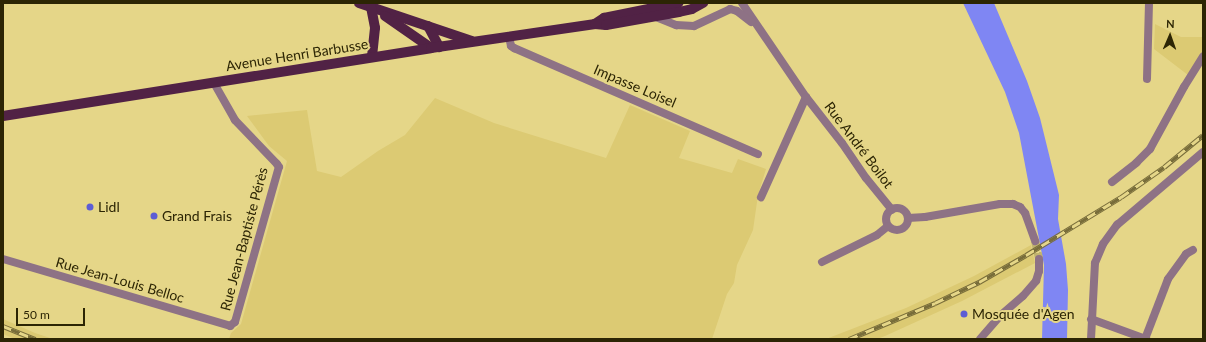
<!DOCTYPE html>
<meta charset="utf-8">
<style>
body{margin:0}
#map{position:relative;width:1206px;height:342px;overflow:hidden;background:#e5d688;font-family:Lato,sans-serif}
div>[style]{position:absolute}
.built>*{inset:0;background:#dcca73}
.water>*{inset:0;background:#7f86f3}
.minor-tunnel>*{height:8px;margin-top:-4px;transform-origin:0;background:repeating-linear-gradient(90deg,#c0b36e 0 8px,transparent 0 12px)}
.minor>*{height:8px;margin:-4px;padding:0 4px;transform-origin:4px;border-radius:4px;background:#8e7285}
.minor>.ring{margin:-4px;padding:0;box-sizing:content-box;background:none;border:8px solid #8e7285;border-radius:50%}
.primary>*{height:10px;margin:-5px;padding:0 5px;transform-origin:5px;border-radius:5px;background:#512245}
.rail>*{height:4.5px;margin-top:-2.25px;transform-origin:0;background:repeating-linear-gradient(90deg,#e5d688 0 9px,#786d3a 0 18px);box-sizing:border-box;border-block:1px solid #786d3a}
.dots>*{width:11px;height:11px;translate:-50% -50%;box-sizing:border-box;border:2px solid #e5d688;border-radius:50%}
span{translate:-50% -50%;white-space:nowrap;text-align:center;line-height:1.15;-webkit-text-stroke:4px #e5d688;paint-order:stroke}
.street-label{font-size:14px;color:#2c2504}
.poi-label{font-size:14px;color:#2c2504}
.left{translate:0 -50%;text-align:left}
.frame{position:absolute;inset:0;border:4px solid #2c2504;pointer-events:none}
.north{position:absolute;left:1150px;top:16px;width:40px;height:40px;-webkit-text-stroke:3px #e5d688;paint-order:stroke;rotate:2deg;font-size:11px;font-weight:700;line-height:16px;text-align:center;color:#2c2504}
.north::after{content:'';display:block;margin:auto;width:14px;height:18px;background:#2c2504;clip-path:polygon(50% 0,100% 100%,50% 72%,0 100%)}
.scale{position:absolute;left:16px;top:308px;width:69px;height:18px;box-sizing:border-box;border:2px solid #2c2504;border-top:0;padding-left:5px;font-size:12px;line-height:14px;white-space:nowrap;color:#2c2504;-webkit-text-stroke:3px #e5d688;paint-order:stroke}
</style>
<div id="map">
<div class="built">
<div style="clip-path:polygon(1155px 24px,1181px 37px,1203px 37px,1203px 52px,1188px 75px,1154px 49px)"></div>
<div style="clip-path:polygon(435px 98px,494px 123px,606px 158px,630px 105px,690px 131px,679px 158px,732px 173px,738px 159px,766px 169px,758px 195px,753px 230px,737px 265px,734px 283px,727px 294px,712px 339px,229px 339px,231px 333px,241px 324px,287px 161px,269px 146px,247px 116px,307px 110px,317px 171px,341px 177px,378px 151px,405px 135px)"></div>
<div style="clip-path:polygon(1031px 245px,1035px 263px,962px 301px,885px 336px,877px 339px,826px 339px,906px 308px,974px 276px)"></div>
<div style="clip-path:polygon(3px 319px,35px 333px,53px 339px,15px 339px,3px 334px)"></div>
</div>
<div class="water">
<div style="clip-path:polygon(963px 3px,994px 3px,1027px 81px,1040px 118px,1059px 195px,1058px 219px,1066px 264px,1068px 290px,1067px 339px,1042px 339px,1044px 265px,1019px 133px,1005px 92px)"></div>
</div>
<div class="minor-tunnel">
<div style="left:1035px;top:241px;width:18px;rotate:77deg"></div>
</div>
<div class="minor">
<div style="left:742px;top:3px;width:114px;rotate:55.8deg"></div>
<div style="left:806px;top:97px;width:110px;rotate:114.2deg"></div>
<div style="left:656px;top:17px;width:22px;rotate:22deg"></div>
<div style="left:676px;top:25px;width:18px;rotate:3deg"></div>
<div style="left:694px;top:26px;width:40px;rotate:-25deg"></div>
<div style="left:730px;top:9px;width:7px;rotate:16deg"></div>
<div style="left:737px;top:11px;width:18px;rotate:38deg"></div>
<div style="left:509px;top:37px;width:9px;rotate:77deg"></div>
<div style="left:511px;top:46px;width:4px;rotate:34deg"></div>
<div style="left:514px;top:48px;width:266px;rotate:23.5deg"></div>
<div style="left:1147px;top:79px;width:76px;rotate:-88.5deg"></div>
<div style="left:806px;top:97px;width:58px;rotate:52deg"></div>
<div style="left:842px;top:143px;width:42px;rotate:55.6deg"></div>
<div style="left:866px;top:178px;width:41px;rotate:50.9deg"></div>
<div style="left:1112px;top:182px;width:31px;rotate:-38deg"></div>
<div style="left:1136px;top:163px;width:20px;rotate:-45deg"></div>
<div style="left:1150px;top:149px;width:71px;rotate:-61.3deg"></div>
<div style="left:1184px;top:87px;width:36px;rotate:-58deg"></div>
<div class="ring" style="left:886px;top:208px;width:14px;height:14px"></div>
<div style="left:908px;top:218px;width:17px;rotate:-3deg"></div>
<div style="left:925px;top:217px;width:76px;rotate:-9.8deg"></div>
<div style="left:1000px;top:204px;width:13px"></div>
<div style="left:1013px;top:204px;width:8px;rotate:23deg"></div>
<div style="left:1020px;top:207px;width:8px;rotate:50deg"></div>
<div style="left:1025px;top:213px;width:30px;rotate:70deg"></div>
<div style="left:3px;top:259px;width:237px;rotate:16.4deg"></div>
<div style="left:230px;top:326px;width:6px;rotate:-39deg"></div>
<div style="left:235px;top:322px;width:161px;rotate:-74.2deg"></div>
<div style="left:279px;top:167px;width:4px;rotate:-124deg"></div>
<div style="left:277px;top:164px;width:61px;rotate:-133.7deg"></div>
<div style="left:235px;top:120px;width:43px;rotate:-119.6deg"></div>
<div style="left:822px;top:262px;width:61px;rotate:-26.1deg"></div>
<div style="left:877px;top:235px;width:14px;rotate:-39deg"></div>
<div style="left:1091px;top:319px;width:59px;rotate:20deg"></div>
<div style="left:980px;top:339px;width:32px;rotate:-49deg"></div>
<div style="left:1001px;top:315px;width:29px;rotate:-41deg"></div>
<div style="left:1023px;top:296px;width:20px;rotate:-49deg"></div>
<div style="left:1036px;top:281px;width:10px;rotate:-73deg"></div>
<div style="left:1039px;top:271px;width:12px;rotate:-90deg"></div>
<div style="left:1091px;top:339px;width:76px;rotate:-87deg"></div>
<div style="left:1095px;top:263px;width:21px;rotate:-67deg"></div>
<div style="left:1103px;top:244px;width:24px;rotate:-54deg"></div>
<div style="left:1117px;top:225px;width:113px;rotate:-40.3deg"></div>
<div style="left:1145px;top:339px;width:64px;rotate:-69deg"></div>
<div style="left:1168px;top:279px;width:31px;rotate:-54deg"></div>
<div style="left:1186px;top:254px;width:8px;rotate:-30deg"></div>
</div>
<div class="primary">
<div style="left:359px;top:3px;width:119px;rotate:18.6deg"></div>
<div style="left:371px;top:7px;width:21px;rotate:79deg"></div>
<div style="left:375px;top:28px;width:29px;rotate:96deg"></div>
<div style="left:385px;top:16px;width:56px;rotate:34.8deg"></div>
<div style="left:595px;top:24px;width:11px;rotate:-34deg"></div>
<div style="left:604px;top:18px;width:76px;rotate:-11.5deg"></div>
<div style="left:428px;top:26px;width:24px;rotate:62deg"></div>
<div style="left:3px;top:116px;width:433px;rotate:-9deg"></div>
<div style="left:431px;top:48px;width:166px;rotate:-8.3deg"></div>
<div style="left:595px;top:24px;width:11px;rotate:5deg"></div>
<div style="left:606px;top:25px;width:74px;rotate:-10.1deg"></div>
<div style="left:679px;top:12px;width:13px;rotate:-13deg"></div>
<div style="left:692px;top:9px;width:13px;rotate:-29deg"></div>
</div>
<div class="rail">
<div style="left:3px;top:326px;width:35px;rotate:22deg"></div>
<div style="left:849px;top:339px;width:93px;rotate:-22.7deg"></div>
<div style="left:935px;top:303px;width:49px;rotate:-25.5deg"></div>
<div style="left:979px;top:282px;width:54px;rotate:-29.9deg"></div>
<div style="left:1026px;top:255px;width:111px;rotate:-31.4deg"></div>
<div style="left:1121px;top:197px;width:52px;rotate:-34.9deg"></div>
<div style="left:1164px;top:167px;width:50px;rotate:-39.4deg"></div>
</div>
<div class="dots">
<div style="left:90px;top:207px;background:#5d5dd5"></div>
<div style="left:154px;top:216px;background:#5d5dd5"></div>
<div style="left:964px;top:314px;background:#5d5dd5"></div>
</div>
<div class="street-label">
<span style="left:297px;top:55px;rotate:-9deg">Avenue Henri Barbusse</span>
<span style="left:635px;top:86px;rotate:23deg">Impasse Loisel</span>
<span style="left:859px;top:145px;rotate:53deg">Rue André Boilot</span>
<span style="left:244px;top:239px;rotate:-75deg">Rue Jean-Baptiste Pérès</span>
<span style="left:120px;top:280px;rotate:16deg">Rue Jean-Louis Belloc</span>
</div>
<div class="poi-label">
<span class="left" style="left:98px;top:207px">Lidl</span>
<span class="left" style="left:162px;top:216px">Grand Frais</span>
<span class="left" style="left:972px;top:314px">Mosquée d'Agen</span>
</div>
<div class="frame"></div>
<div class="north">N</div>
<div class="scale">50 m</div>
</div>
